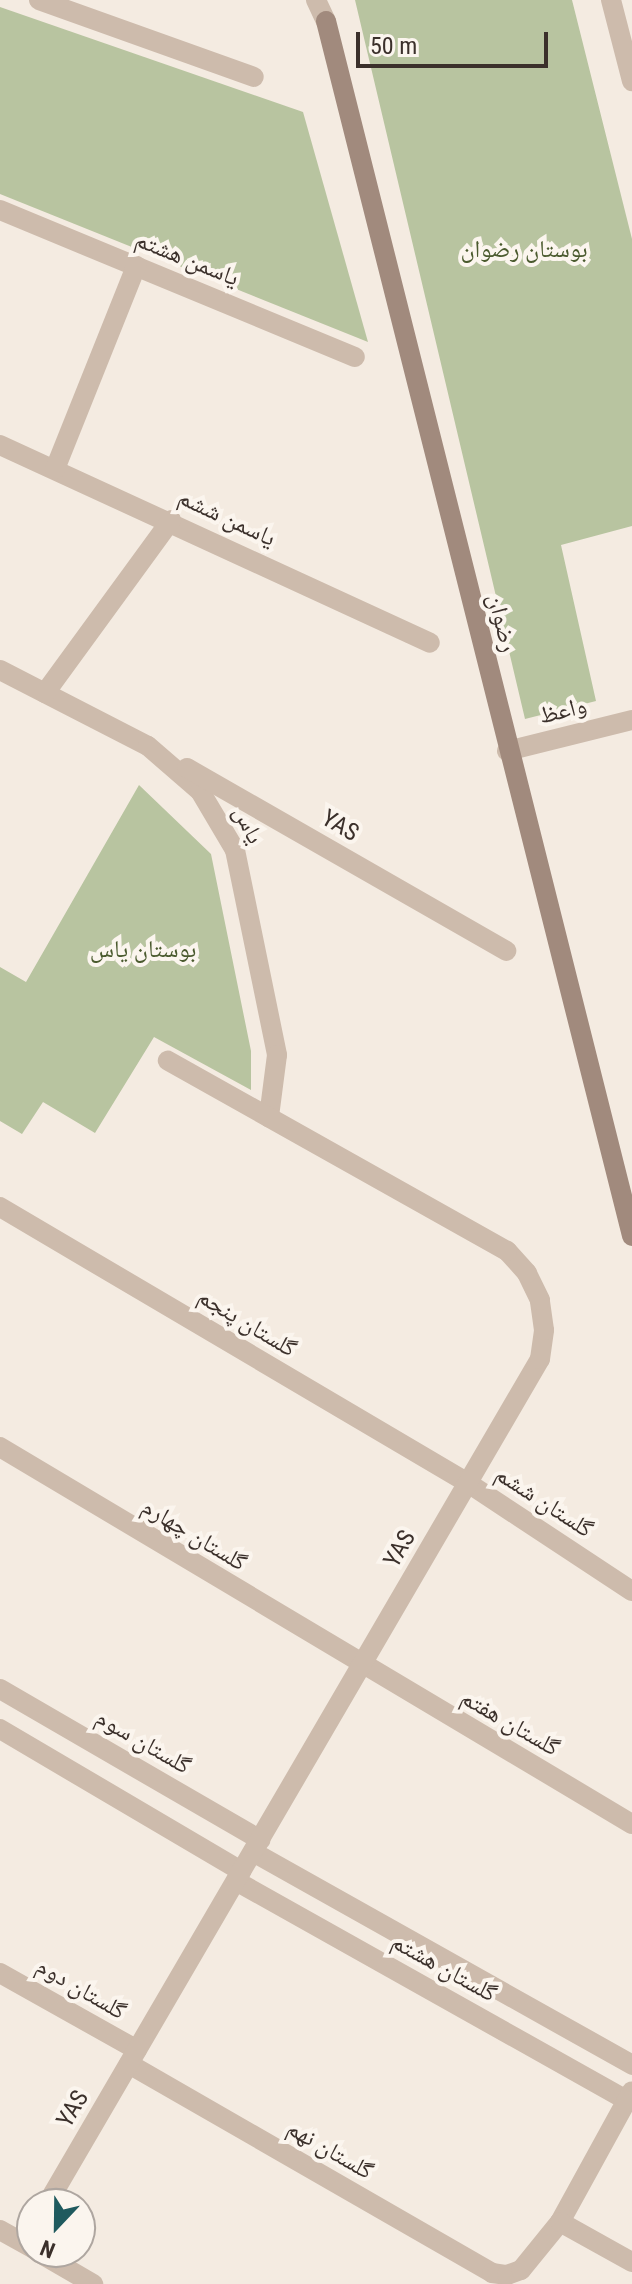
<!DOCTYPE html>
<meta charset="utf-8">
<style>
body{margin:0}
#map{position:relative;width:632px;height:2284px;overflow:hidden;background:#f4ebe1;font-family:"Roboto Condensed","Noto Naskh Arabic",sans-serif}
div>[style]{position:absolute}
.green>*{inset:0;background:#b8c4a0}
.minor>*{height:20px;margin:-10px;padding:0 10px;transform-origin:10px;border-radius:10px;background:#cdbbac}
.secondary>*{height:20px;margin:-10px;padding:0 10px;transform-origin:10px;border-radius:10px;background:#a18a7d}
span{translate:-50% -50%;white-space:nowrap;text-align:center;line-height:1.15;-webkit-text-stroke:8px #fbf5ee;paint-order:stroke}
.park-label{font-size:24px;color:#4a5a2e}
.street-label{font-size:24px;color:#3b302b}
.north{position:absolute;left:16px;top:2188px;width:80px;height:80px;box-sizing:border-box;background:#fbf5ee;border:2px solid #aea6a0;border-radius:50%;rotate:202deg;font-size:22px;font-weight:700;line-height:32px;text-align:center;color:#3b302b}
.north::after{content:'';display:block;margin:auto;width:28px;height:36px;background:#1f5a5e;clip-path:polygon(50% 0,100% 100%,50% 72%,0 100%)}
.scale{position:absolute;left:356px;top:32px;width:192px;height:36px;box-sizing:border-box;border:4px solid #3b302b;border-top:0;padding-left:10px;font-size:24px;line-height:28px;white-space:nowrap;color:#3b302b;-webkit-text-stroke:6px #fbf5ee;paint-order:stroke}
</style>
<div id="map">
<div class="green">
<div style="clip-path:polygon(355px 0,572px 0,632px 239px,632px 526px,561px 545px,596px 701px,525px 719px)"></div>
<div style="clip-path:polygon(0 7px,303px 112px,368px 342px,0 194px)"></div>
<div style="clip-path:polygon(139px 785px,211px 854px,251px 1051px,251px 1090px,154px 1037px,95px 1133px,43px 1102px,22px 1134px,0 1121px,0 967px,26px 982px)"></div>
</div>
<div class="minor">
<div style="left:39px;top:0;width:228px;rotate:19.7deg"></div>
<div style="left:316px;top:0;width:23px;rotate:65deg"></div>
<div style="left:611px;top:0;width:84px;rotate:75.5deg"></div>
<div style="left:0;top:210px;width:384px;rotate:22.5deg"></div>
<div style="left:0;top:445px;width:473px;rotate:24.7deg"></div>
<div style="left:55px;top:469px;width:219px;rotate:-68.2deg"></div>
<div style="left:0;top:670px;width:166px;rotate:27.2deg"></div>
<div style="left:148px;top:746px;width:69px;rotate:40.9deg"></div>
<div style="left:200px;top:791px;width:69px;rotate:59.3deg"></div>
<div style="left:235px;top:850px;width:209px;rotate:78.4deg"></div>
<div style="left:277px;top:1055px;width:63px;rotate:97.4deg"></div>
<div style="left:45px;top:693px;width:214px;rotate:-53.9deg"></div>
<div style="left:507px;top:751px;width:129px;rotate:-13.9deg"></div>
<div style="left:187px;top:768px;width:368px;rotate:29.8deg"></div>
<div style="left:0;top:1207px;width:543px;rotate:30.53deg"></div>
<div style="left:468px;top:1483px;width:196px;rotate:33.4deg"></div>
<div style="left:0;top:1447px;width:736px;rotate:30.82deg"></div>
<div style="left:0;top:1689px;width:301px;rotate:30.1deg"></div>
<div style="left:0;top:1729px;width:280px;rotate:30.5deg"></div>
<div style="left:253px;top:1852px;width:435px;rotate:29.3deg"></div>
<div style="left:236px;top:1881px;width:448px;rotate:29.3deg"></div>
<div style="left:0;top:1973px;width:157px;rotate:29.3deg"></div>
<div style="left:129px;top:2064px;width:419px;rotate:29.9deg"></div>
<div style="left:492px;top:2273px;width:15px;rotate:8deg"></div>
<div style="left:507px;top:2275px;width:15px;rotate:-20deg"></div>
<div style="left:521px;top:2270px;width:62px;rotate:-50.9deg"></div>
<div style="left:560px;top:2222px;width:149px;rotate:-61.2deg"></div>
<div style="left:47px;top:2204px;width:978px;rotate:-59.74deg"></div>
<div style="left:540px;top:1359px;width:29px;rotate:-82deg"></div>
<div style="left:544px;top:1330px;width:30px;rotate:-98deg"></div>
<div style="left:540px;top:1300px;width:30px;rotate:-116deg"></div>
<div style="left:527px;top:1273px;width:30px;rotate:-132deg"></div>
<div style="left:507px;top:1251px;width:389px;rotate:-150.7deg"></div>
<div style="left:560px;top:2222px;width:82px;rotate:29.1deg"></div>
<div style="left:0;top:2230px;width:37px;rotate:29deg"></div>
<div style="left:38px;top:2252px;width:64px;rotate:30.2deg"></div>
</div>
<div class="secondary">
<div style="left:326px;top:21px;width:1253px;rotate:75.86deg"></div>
</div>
<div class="park-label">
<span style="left:524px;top:250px">بوستان رضوان</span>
<span style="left:143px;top:950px">بوستان یاس</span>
</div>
<div class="street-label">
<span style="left:187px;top:259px;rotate:22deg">یاسمن هشتم</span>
<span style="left:227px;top:518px;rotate:25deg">یاسمن ششم</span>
<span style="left:502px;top:623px;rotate:76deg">رضوان</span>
<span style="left:563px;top:711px;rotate:-14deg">واعظ</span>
<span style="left:248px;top:825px;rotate:64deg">یاس</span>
<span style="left:340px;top:826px;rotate:30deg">YAS</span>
<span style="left:247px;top:1323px;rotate:31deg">گلستان پنجم</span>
<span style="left:544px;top:1502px;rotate:33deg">گلستان ششم</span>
<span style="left:194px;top:1535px;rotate:31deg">گلستان چهارم</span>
<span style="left:400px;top:1549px;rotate:-60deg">YAS</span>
<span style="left:510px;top:1723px;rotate:30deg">گلستان هفتم</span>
<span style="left:143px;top:1742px;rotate:30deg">گلستان سوم</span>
<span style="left:444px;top:1968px;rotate:29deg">گلستان هشتم</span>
<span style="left:81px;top:1989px;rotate:30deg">گلستان دوم</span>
<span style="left:73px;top:2109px;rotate:-59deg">YAS</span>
<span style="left:330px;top:2150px;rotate:30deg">گلستان نهم</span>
</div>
<div class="north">N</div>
<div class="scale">50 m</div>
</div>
